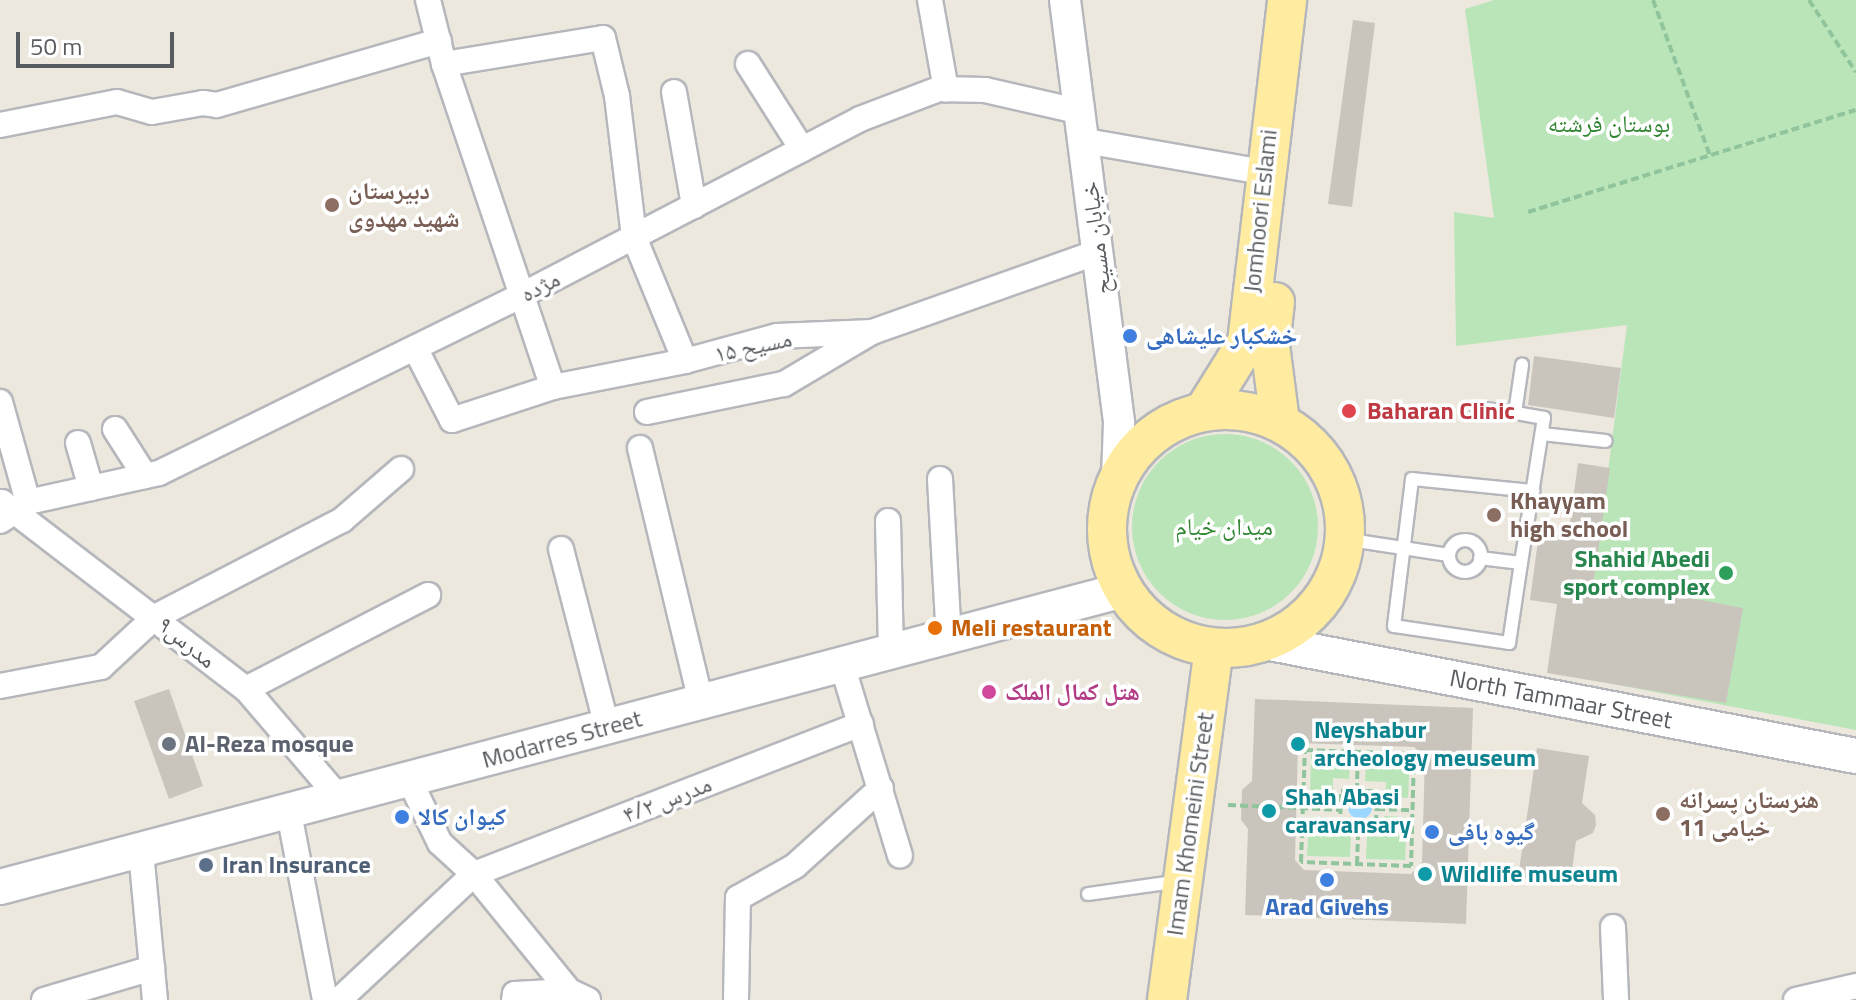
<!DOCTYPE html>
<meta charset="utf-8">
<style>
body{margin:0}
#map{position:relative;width:1856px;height:1000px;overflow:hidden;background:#ece8de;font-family:"Titillium Web","Noto Naskh Arabic",sans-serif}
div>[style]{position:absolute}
.green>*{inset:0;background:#bae5b9}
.round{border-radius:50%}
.water>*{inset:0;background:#9bd7ff}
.building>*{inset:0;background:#c9c5bd}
.path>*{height:4px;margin-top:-2px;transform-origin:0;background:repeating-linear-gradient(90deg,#90c49d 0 8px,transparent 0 12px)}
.roads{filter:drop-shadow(2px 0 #b5b7bc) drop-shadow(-2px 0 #b5b7bc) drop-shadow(0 2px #b5b7bc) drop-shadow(0 -2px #b5b7bc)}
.service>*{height:12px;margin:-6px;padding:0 6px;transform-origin:6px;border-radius:6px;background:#fff}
.service>.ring{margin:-6px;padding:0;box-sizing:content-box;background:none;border:12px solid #fff;border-radius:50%}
.minor>*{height:24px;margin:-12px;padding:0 12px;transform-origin:12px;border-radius:12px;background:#fff}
.tertiary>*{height:30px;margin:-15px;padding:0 15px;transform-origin:15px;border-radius:15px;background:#fff}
.secondary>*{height:34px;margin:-17px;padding:0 17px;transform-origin:17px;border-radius:17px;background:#fff}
.primary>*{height:38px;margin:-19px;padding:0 19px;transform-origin:19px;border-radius:19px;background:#ffeca0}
.primary>.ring{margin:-19px;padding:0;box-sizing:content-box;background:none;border:38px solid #ffeca0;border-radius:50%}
.dots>*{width:22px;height:22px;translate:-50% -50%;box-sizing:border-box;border:4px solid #fff;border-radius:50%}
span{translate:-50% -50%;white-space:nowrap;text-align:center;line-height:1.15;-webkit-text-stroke:7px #fff;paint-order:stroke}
.park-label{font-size:24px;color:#318632}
.education-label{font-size:24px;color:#785e54;font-weight:700}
.left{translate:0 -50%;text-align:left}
.street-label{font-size:24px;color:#585c60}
.shop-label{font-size:24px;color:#366cbe;font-weight:700}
.health-label{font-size:24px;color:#be3a42;font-weight:700}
.leisure-label{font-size:24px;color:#27864d;font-weight:700}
.right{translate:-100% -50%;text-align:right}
.food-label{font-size:24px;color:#c56008;font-weight:700}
.hotel-label{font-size:24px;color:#b23c85;font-weight:700}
.culture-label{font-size:24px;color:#0d838f;font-weight:700}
.worship-label{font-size:24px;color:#5b616d;font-weight:700}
.service-label{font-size:24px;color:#4e5e75;font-weight:700}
.scale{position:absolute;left:16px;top:32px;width:158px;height:36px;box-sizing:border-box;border:4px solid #585c60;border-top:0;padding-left:10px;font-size:24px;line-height:28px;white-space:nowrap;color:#585c60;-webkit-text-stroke:6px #fff;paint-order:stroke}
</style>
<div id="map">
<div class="green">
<div style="clip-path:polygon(1494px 0,1856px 0,1856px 730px,1581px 678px,1627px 325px,1456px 346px,1454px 212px,1494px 218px,1465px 9px)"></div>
<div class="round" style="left:1132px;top:434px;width:186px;height:186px"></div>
<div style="clip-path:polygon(1311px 754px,1350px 756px,1349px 779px,1333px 778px,1333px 798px,1310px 798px)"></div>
<div style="clip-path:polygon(1366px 758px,1410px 759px,1408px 798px,1385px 797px,1386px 782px,1365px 781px)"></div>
<div style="clip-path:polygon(1384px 816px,1407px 817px,1405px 860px,1366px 859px,1367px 836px,1383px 837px)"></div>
<div style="clip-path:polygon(1309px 817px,1331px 818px,1331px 833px,1351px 834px,1350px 857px,1307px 856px)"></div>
</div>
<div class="water">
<div class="round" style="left:1348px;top:795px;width:24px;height:24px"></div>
</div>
<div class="building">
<div style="clip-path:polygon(1353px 20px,1375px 23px,1352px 207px,1328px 204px)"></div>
<div style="clip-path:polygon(1534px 356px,1621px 368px,1614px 418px,1528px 405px)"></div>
<div style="clip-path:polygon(1578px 463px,1610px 468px,1594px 580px,1743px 608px,1726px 703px,1547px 673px,1557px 604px,1530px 600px,1539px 533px,1568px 537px)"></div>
<div style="clip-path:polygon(169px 689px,203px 786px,169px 799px,134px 701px)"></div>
<div style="clip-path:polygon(evenodd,1255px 699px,1473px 708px,1466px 924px,1245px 915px,1248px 829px,1241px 820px,1242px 790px,1252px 781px,1255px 699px,1298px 743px,1414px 747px,1425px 757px,1422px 862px,1411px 874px,1304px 870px,1295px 860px,1298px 743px)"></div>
<div style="clip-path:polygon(1537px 748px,1589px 756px,1582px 803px,1595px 815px,1596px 825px,1593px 833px,1576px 841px,1570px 885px,1518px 877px)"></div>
</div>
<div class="path">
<div style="left:1653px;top:0;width:166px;rotate:69.9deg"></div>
<div style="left:1809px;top:0;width:86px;rotate:56.9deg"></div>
<div style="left:1528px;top:212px;width:343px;rotate:-17.3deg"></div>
<div style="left:1305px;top:750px;width:109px;rotate:2.1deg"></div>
<div style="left:1414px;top:754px;width:112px;rotate:91.5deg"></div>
<div style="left:1411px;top:866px;width:110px;rotate:-177.9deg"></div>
<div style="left:1301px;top:862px;width:112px;rotate:-88deg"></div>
<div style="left:1341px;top:791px;width:36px"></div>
<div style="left:1377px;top:791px;width:36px;rotate:92deg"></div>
<div style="left:1376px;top:827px;width:36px;rotate:-178deg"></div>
<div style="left:1340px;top:826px;width:35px;rotate:-88deg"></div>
<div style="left:1357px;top:791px;width:39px;rotate:-89deg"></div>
<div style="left:1228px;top:805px;width:113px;rotate:2.5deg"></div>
<div style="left:1377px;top:809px;width:35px;rotate:2deg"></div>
<div style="left:1357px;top:864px;width:38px;rotate:-88deg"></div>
</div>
<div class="roads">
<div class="service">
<div style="left:1477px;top:408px;width:38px;rotate:7deg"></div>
<div style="left:1542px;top:434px;width:64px;rotate:6.2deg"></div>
<div style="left:1344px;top:539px;width:106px;rotate:8.7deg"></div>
<div class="ring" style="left:1449px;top:540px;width:20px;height:20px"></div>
<div style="left:1480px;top:558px;width:41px;rotate:7deg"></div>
<div style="left:1521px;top:563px;width:147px;rotate:-81deg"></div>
<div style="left:1544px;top:418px;width:29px;rotate:-170deg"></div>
<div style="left:1515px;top:413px;width:49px;rotate:-81.7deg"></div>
<div style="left:1521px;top:563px;width:81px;rotate:98.5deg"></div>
<div style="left:1509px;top:643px;width:116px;rotate:-171.6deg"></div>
<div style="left:1394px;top:626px;width:148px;rotate:-83deg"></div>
<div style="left:1412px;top:479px;width:122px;rotate:5.7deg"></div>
<div style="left:1088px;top:894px;width:93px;rotate:-8deg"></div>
</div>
<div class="minor">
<div style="left:428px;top:0;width:66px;rotate:76deg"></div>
<div style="left:444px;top:64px;width:341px;rotate:71.4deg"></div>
<div style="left:930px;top:0;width:91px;rotate:79.9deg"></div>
<div style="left:444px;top:64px;width:161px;rotate:-9.3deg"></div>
<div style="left:603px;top:38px;width:60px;rotate:76.4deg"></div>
<div style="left:617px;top:96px;width:142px;rotate:83.1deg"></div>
<div style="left:634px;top:237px;width:134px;rotate:67.6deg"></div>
<div style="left:748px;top:64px;width:101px;rotate:57.6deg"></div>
<div style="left:674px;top:92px;width:116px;rotate:80deg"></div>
<div style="left:0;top:125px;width:119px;rotate:-11.1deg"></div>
<div style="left:117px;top:102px;width:36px;rotate:16deg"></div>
<div style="left:152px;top:112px;width:52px;rotate:-10deg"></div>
<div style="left:203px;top:103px;width:14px;rotate:8deg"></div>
<div style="left:217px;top:105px;width:231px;rotate:-16.1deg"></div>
<div style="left:1085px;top:141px;width:181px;rotate:9.9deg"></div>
<div style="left:415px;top:348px;width:81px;rotate:62.8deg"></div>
<div style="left:452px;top:420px;width:106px;rotate:-18.1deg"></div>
<div style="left:553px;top:387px;width:135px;rotate:-11.1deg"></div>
<div style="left:685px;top:361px;width:95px;rotate:-15.2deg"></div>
<div style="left:777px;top:336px;width:95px;rotate:-2.4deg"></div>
<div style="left:872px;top:332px;width:240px;rotate:-19.5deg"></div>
<div style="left:0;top:402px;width:104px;rotate:74.4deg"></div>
<div style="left:647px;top:412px;width:140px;rotate:-11.6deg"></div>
<div style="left:784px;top:384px;width:100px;rotate:-30.7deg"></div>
<div style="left:115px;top:429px;width:56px;rotate:57.4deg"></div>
<div style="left:78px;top:443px;width:47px;rotate:73.9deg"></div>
<div style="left:640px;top:448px;width:262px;rotate:76.5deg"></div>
<div style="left:940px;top:479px;width:161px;rotate:86.8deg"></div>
<div style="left:2px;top:502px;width:307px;rotate:37.5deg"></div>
<div style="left:246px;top:689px;width:146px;rotate:49.4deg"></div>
<div style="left:0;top:521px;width:34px;rotate:-34deg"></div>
<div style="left:28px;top:502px;width:134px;rotate:-12.5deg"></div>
<div style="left:159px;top:473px;width:404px;rotate:-26.1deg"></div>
<div style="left:522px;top:295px;width:381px;rotate:-27.5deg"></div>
<div style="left:860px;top:119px;width:85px;rotate:-20.8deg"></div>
<div style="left:939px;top:89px;width:46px;rotate:1.2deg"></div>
<div style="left:985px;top:90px;width:99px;rotate:12.8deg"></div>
<div style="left:888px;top:521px;width:133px;rotate:88.7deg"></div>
<div style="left:561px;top:549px;width:184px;rotate:75.5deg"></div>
<div style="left:843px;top:668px;width:196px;rotate:73.1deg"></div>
<div style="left:0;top:686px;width:103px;rotate:-10.7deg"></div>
<div style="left:101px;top:667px;width:74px;rotate:-42.8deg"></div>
<div style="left:155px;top:617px;width:211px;rotate:-27.4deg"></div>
<div style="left:342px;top:520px;width:78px;rotate:-40.8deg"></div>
<div style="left:246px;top:689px;width:205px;rotate:-27.3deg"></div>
<div style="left:409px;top:779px;width:71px;rotate:64.2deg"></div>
<div style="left:440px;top:843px;width:46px;rotate:42.4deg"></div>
<div style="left:474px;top:874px;width:151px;rotate:50.9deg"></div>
<div style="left:289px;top:813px;width:190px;rotate:79.1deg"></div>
<div style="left:141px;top:852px;width:149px;rotate:84.6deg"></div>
<div style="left:1613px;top:927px;width:73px;rotate:87.6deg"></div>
<div style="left:44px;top:1000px;width:113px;rotate:-16.5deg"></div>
<div style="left:339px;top:1000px;width:185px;rotate:-43deg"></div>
<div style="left:474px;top:874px;width:415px;rotate:-21.2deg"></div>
<div style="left:514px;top:1000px;width:6px;rotate:-81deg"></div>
<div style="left:515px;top:994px;width:54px;rotate:-3.2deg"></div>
<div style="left:569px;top:991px;width:21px;rotate:25deg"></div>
<div style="left:736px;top:1000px;width:102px;rotate:-88.9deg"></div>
<div style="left:738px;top:898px;width:65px;rotate:-29.3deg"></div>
<div style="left:795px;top:866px;width:116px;rotate:-42.2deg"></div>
<div style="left:1796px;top:1000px;width:62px;rotate:-13.1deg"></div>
</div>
<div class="tertiary">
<div style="left:1065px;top:0;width:426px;rotate:82.7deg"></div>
<div style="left:1119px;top:423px;width:54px;rotate:92.1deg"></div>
</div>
<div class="secondary">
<div style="left:1265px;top:642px;width:602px;rotate:10.92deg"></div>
<div style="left:0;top:887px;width:1162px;rotate:-14.81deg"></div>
</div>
<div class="primary">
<div style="left:1275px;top:302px;width:43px;rotate:96.6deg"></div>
<div style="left:1270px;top:345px;width:78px;rotate:82.6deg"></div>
<div class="ring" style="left:1107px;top:410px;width:200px;height:200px"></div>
<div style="left:1204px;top:411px;width:81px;rotate:-58.1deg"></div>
<div style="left:1247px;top:342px;width:344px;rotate:-83.3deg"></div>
<div style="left:1167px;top:1000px;width:355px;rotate:-82.4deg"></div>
</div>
</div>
<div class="dots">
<div style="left:332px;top:205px;background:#8d6e63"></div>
<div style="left:1130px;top:336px;background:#3f7fe0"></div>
<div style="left:1349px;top:411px;background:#e0444e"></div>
<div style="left:1494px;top:515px;background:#8d6e63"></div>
<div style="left:1726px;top:573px;background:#2e9e5b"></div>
<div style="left:935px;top:628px;background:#e8710a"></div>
<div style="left:989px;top:692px;background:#d1479c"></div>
<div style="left:169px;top:744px;background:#6b7280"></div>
<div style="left:1298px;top:744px;background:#0f9aa8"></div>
<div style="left:1269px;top:811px;background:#0f9aa8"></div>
<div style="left:1663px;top:814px;background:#8d6e63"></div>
<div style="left:402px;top:817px;background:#3f7fe0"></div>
<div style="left:1432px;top:832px;background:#3f7fe0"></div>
<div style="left:206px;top:865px;background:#5c6f8a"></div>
<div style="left:1425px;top:874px;background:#0f9aa8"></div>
<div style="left:1327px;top:880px;background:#3f7fe0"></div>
</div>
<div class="park-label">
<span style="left:1609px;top:124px">بوستان فرشته</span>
<span style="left:1224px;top:527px">میدان خیام</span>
</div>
<div class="education-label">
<span class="left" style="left:348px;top:205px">دبیرستان<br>شهید مهدوی</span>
<span class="left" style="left:1510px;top:515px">Khayyam<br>high school</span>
<span class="left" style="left:1679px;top:814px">هنرستان پسرانه<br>خیامی 11</span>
</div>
<div class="street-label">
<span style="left:1260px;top:211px;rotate:-84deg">Jomhoori Eslami</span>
<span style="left:1096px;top:238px;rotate:-97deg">خیابان مسیح</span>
<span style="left:540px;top:286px;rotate:-27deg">مژده</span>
<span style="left:753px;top:346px;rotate:-12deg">مسیح ۱۵</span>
<span style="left:187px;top:642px;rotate:39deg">مدرس۹</span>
<span style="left:1561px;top:699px;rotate:11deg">North Tammaar Street</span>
<span style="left:562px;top:739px;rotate:-15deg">Modarres Street</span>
<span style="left:667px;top:799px;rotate:-21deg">مدرس ۴/۲</span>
<span style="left:1190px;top:824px;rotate:-82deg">Imam Khomeini Street</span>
</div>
<div class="shop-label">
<span class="left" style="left:1146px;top:336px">خشکبار علیشاهی</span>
<span class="left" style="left:418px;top:817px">کیوان کالا</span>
<span class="left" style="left:1448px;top:832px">گیوه بافی</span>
<span style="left:1327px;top:907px">Arad Givehs</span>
</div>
<div class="health-label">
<span class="left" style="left:1367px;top:411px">Baharan Clinic</span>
</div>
<div class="leisure-label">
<span class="right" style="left:1710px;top:573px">Shahid Abedi<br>sport complex</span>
</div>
<div class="food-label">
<span class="left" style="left:951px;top:628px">Meli restaurant</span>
</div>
<div class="hotel-label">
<span class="left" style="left:1005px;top:692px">هتل کمال الملک</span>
</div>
<div class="culture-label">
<span class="left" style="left:1314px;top:744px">Neyshabur<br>archeology meuseum</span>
<span class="left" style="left:1285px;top:811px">Shah Abasi<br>caravansary</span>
<span class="left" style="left:1441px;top:874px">Wildlife museum</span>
</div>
<div class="worship-label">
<span class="left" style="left:185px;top:744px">Al-Reza mosque</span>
</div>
<div class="service-label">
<span class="left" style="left:222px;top:865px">Iran Insurance</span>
</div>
<div class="scale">50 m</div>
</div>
